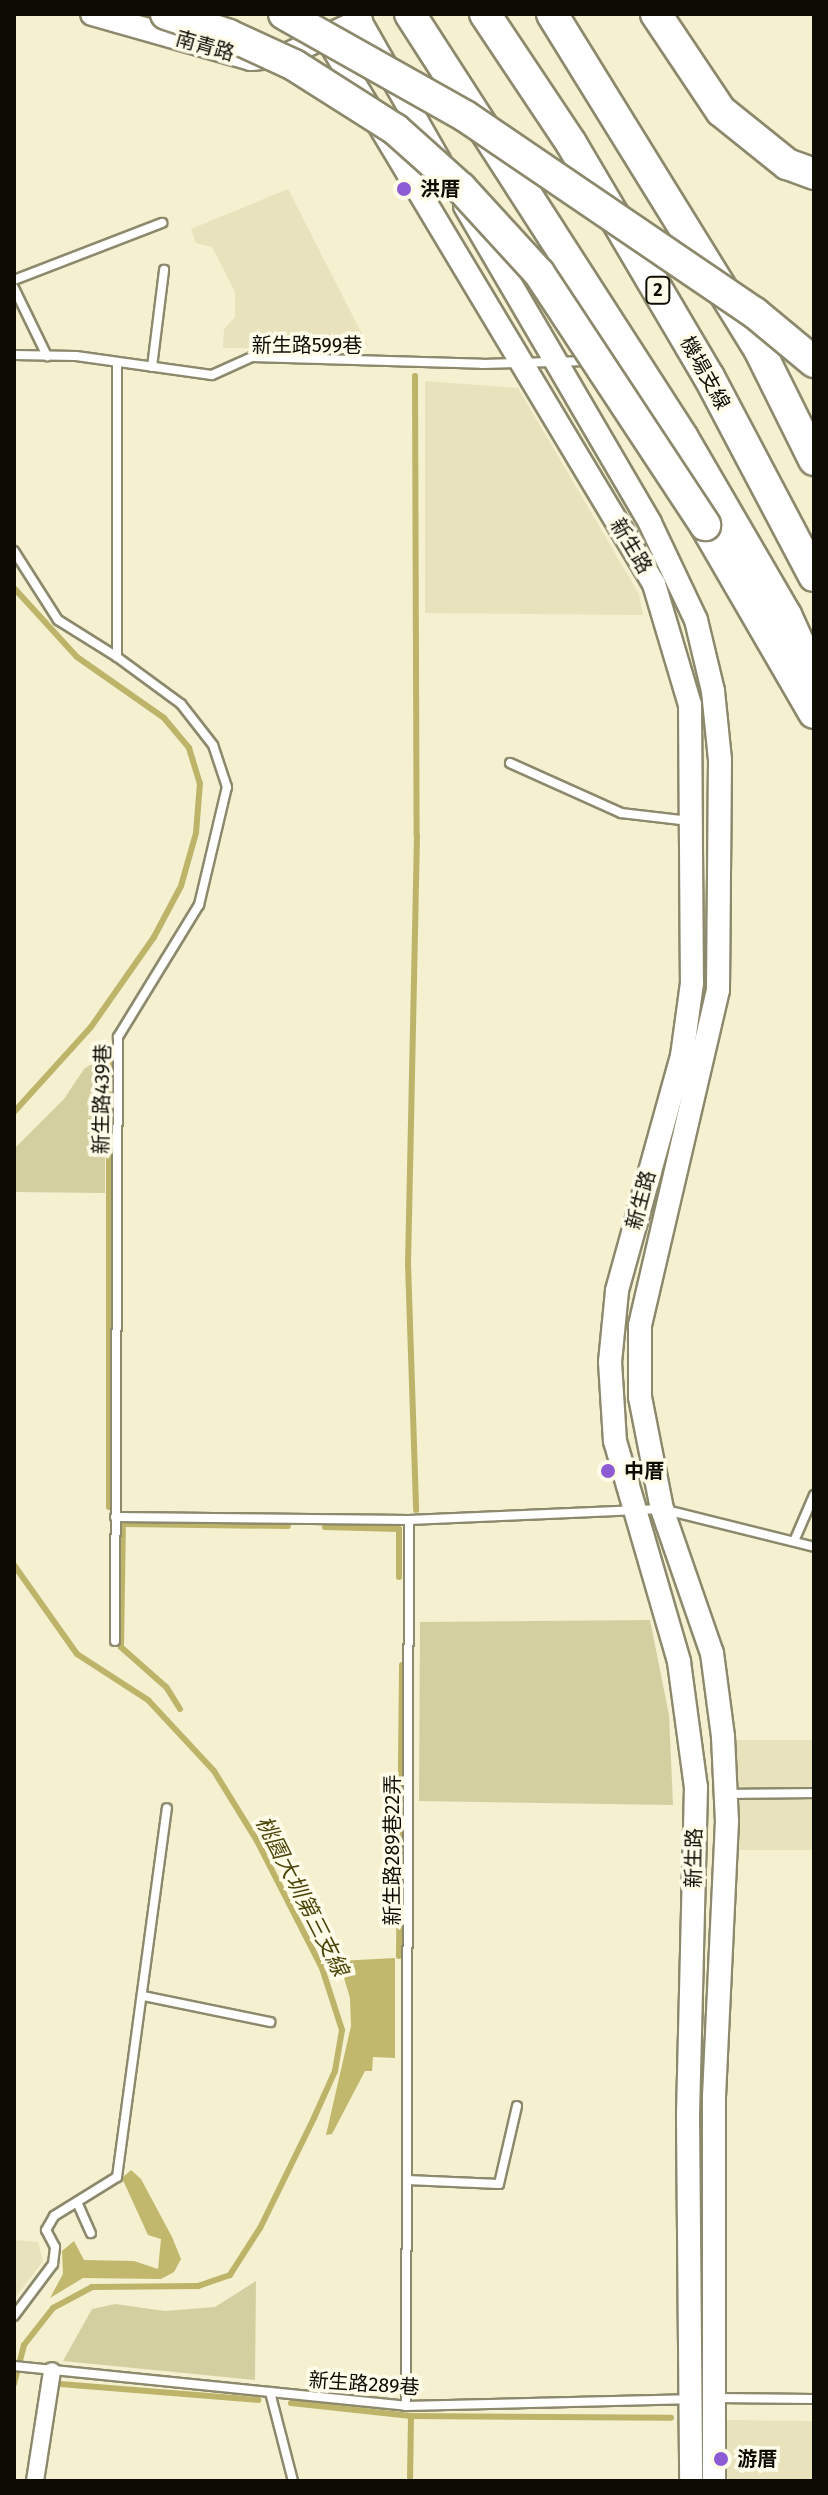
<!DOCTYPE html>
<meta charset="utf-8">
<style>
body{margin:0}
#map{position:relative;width:828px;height:2495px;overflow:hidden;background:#f4f0d0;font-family:"Fira Sans","Noto Sans TC",sans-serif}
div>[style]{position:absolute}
.built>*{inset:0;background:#e8e3bc}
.green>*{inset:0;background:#d4cfa1}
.forest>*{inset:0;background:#c1b86d}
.stream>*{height:6px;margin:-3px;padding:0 3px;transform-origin:3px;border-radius:3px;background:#bdb469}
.roads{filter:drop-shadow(2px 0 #8c896c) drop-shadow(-2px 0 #8c896c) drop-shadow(0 2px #8c896c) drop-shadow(0 -2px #8c896c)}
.service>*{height:8px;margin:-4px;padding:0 4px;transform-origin:4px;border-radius:4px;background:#fff}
.minor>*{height:16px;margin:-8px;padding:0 8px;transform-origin:8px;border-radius:8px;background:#fff}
.secondary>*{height:22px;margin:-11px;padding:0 11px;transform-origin:11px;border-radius:11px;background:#fff}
.motorway>*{height:30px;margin:-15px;padding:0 15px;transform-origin:15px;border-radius:15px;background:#fff}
.bridges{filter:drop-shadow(2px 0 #8c896c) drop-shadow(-2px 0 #8c896c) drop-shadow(0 2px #8c896c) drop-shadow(0 -2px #8c896c)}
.motorway-bridge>*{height:30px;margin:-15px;padding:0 15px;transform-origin:15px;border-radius:15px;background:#fff}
.dots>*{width:22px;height:22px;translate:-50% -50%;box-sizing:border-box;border:4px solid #fffdea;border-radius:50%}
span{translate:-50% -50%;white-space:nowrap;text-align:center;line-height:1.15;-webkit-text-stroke:7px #fffdea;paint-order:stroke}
.shield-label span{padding:2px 6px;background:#fffdea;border:2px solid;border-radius:6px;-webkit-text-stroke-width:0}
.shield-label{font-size:18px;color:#0d0c03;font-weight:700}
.street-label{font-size:20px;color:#0d0c03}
.poi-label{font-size:20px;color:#0d0c03;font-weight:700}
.left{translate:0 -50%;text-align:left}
.water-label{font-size:22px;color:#4e470c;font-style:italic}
.frame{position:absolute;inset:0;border:16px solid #0d0c03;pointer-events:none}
</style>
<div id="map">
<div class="built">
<div style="clip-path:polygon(288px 189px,369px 348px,223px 348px,224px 329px,235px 317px,235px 292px,212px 247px,196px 243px,191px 229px)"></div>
<div style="clip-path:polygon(425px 381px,518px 388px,639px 594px,643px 615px,425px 613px)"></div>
<div style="clip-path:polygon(729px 1740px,814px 1740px,814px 1850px,732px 1850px)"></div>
<div style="clip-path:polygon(14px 2240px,38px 2242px,43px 2261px,14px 2299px)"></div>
<div style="clip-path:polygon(724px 2420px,814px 2421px,814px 2481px,724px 2481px)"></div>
</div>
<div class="green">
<div style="clip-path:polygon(105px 1055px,105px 1193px,14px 1192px,14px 1149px,64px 1099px,84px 1069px)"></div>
<div style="clip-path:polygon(650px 1620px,669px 1715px,673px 1805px,419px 1801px,420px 1622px)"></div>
<div style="clip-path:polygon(256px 2281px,255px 2380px,63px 2361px,92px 2309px,115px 2304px,165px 2311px,215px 2307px)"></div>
</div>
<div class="forest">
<div style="clip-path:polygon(395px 1958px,395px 2058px,373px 2057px,372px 2071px,365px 2071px,332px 2134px,326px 2135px,351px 2026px,350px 1998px,339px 1961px)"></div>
<div style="clip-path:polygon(131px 2170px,141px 2179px,172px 2237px,181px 2259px,174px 2272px,161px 2279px,83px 2278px,50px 2298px,63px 2274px,62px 2251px,74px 2241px,84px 2260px,134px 2261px,158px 2269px,161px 2239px,148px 2235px,122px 2178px)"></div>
</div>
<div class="stream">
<div style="left:415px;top:376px;width:460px;rotate:89.8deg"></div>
<div style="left:417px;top:836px;width:428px;rotate:91.2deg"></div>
<div style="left:408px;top:1264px;width:246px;rotate:88.1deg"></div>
<div style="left:14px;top:588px;width:93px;rotate:47.6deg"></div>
<div style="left:77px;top:657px;width:106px;rotate:35deg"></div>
<div style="left:164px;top:718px;width:39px;rotate:50deg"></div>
<div style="left:189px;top:748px;width:37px;rotate:73deg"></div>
<div style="left:200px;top:783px;width:50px;rotate:94.6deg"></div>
<div style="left:196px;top:833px;width:55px;rotate:105.8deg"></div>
<div style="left:181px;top:886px;width:58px;rotate:117.9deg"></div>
<div style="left:154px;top:937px;width:110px;rotate:125deg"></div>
<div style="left:91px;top:1027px;width:115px;rotate:132.2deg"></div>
<div style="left:109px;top:1507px;width:453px;rotate:-90deg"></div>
<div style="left:325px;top:1527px;width:74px;rotate:1.5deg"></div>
<div style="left:399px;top:1529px;width:48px;rotate:90deg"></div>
<div style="left:14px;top:1565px;width:109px;rotate:54.7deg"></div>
<div style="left:77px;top:1654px;width:85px;rotate:32.9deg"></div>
<div style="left:148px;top:1700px;width:97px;rotate:47.1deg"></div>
<div style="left:214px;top:1771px;width:82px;rotate:58.4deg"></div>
<div style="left:257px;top:1841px;width:143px;rotate:62.9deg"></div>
<div style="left:322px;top:1968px;width:65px;rotate:72.1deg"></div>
<div style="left:342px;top:2030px;width:42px;rotate:99.7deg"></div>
<div style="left:335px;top:2071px;width:51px;rotate:114.1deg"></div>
<div style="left:314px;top:2118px;width:123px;rotate:116.1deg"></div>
<div style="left:260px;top:2228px;width:56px;rotate:122.6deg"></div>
<div style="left:230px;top:2275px;width:34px;rotate:161deg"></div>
<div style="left:198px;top:2286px;width:106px;rotate:179.5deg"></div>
<div style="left:92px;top:2287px;width:44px;rotate:151.7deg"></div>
<div style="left:53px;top:2308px;width:47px;rotate:128.1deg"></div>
<div style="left:24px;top:2345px;width:40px;rotate:104.4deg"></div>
<div style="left:180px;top:1709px;width:26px;rotate:-122deg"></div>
<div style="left:166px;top:1687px;width:60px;rotate:-138.4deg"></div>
<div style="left:121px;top:1647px;width:123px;rotate:-89.1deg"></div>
<div style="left:123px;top:1524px;width:165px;rotate:0.7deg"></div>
<div style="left:399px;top:1956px;width:291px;rotate:-89.4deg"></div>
<div style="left:60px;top:2384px;width:199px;rotate:4.6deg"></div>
<div style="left:291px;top:2403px;width:121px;rotate:6.2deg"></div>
<div style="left:410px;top:2481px;width:65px;rotate:-89.1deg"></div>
<div style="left:411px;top:2416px;width:260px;rotate:0.4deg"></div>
</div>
<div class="roads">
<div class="service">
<div style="left:14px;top:280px;width:159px;rotate:-21.1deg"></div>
<div style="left:14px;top:288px;width:76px;rotate:64.1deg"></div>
<div style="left:14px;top:355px;width:62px;rotate:0.9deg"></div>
<div style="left:76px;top:356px;width:137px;rotate:8deg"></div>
<div style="left:212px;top:375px;width:44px;rotate:-24.2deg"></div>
<div style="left:252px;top:357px;width:230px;rotate:1.7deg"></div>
<div style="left:482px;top:364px;width:105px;rotate:-1.6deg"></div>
<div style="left:152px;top:367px;width:98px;rotate:-82.9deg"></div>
<div style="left:14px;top:551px;width:82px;rotate:57.5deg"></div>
<div style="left:58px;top:620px;width:70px;rotate:32.1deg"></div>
<div style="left:117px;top:657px;width:295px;rotate:-90deg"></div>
<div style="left:510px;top:763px;width:122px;rotate:24.2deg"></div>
<div style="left:621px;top:813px;width:69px;rotate:6.6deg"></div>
<div style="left:115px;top:1517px;width:294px;rotate:0.6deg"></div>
<div style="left:409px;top:1520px;width:253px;rotate:-2.5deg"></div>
<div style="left:662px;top:1509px;width:157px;rotate:14deg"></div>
<div style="left:795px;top:1539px;width:48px;rotate:-66.6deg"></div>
<div style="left:115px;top:1641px;width:604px;rotate:-89.72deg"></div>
<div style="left:118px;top:1037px;width:155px;rotate:-58.5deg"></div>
<div style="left:199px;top:905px;width:121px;rotate:-76.7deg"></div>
<div style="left:227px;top:787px;width:44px;rotate:-108.4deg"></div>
<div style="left:213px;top:745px;width:52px;rotate:-128deg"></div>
<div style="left:181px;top:704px;width:79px;rotate:-143.7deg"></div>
<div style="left:726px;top:1794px;width:88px;rotate:-0.7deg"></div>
<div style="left:143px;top:1996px;width:130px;rotate:11.6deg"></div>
<div style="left:407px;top:2180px;width:92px;rotate:2.5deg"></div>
<div style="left:499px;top:2184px;width:80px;rotate:-77deg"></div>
<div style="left:77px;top:2202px;width:34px;rotate:66deg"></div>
<div style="left:14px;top:2316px;width:65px;rotate:-53.1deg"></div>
<div style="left:53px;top:2264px;width:17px;rotate:-83deg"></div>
<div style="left:55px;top:2247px;width:19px;rotate:-118deg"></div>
<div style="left:46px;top:2230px;width:16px;rotate:-60deg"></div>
<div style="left:54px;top:2216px;width:74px;rotate:-31.8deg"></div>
<div style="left:117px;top:2177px;width:372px;rotate:-82.3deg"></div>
<div style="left:14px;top:2366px;width:394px;rotate:5.8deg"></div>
<div style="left:406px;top:2406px;width:281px;rotate:-1.4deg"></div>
<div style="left:270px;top:2392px;width:92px;rotate:75.5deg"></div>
<div style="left:717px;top:2398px;width:97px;rotate:0.6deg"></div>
<div style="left:406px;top:2406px;width:886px;rotate:-89.81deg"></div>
</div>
<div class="minor">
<div style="left:35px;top:2481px;width:111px;rotate:-81.2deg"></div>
</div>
<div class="secondary">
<div style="left:92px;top:14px;width:165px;rotate:15.8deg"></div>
<div style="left:251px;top:59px;width:33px;rotate:-5deg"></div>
<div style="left:284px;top:56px;width:85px;rotate:-25.1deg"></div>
<div style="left:356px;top:14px;width:170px;rotate:60.4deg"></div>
<div style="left:327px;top:38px;width:636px;rotate:59.08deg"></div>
<div style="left:654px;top:584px;width:126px;rotate:73.4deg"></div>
<div style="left:690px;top:705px;width:278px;rotate:89.6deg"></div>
<div style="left:692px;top:983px;width:74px;rotate:97.8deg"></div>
<div style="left:682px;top:1056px;width:244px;rotate:105.5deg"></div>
<div style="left:617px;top:1291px;width:71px;rotate:95.6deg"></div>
<div style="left:610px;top:1362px;width:79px;rotate:86.4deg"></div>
<div style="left:615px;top:1441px;width:230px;rotate:73.8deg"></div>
<div style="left:679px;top:1662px;width:126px;rotate:82.3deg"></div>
<div style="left:696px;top:1787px;width:330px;rotate:91.4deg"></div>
<div style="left:688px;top:2117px;width:364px;rotate:89.5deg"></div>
<div style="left:465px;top:206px;width:367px;rotate:59.7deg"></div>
<div style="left:650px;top:523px;width:107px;rotate:64.6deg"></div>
<div style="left:696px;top:620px;width:73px;rotate:76.5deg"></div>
<div style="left:713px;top:691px;width:69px;rotate:84.2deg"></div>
<div style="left:720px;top:760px;width:230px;rotate:90.5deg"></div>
<div style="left:718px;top:990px;width:345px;rotate:103.1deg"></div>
<div style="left:640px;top:1326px;width:71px;rotate:90deg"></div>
<div style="left:640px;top:1397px;width:114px;rotate:78.9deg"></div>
<div style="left:662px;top:1509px;width:152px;rotate:70.9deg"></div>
<div style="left:712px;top:1653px;width:85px;rotate:82.5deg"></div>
<div style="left:723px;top:1737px;width:84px;rotate:87.3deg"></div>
<div style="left:727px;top:1821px;width:275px;rotate:92.7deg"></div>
<div style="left:714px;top:2096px;width:385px;rotate:90deg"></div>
</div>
<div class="motorway">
<div style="left:410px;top:14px;width:504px;rotate:57.22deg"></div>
<div style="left:683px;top:438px;width:205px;rotate:59.8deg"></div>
<div style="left:786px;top:615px;width:68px;rotate:65.7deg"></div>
<div style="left:485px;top:14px;width:155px;rotate:56.3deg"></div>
<div style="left:571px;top:143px;width:272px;rotate:59.5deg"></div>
<div style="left:709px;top:377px;width:225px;rotate:62.2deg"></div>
<div style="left:552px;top:14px;width:394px;rotate:58.3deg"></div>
<div style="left:759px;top:349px;width:124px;rotate:63.6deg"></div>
<div style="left:656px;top:14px;width:117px;rotate:56.2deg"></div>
<div style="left:721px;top:111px;width:85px;rotate:38.8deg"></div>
<div style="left:787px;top:164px;width:29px;rotate:20deg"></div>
<div style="left:705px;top:525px;width:217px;rotate:59.9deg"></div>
</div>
</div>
<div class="bridges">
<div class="motorway-bridge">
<div style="left:166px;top:14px;width:66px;rotate:18.4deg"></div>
<div style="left:229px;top:35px;width:72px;rotate:24.8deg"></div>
<div style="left:294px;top:65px;width:120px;rotate:32.4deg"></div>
<div style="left:395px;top:129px;width:89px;rotate:41.8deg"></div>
<div style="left:461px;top:188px;width:115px;rotate:47.5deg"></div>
<div style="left:539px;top:273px;width:302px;rotate:56.6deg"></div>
<div style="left:284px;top:14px;width:208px;rotate:29.4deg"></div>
<div style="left:465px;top:116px;width:351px;rotate:34.2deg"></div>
<div style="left:755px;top:313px;width:77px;rotate:39.7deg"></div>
</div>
</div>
<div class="dots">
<div style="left:404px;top:189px;background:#8d5bd4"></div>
<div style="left:608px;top:1471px;background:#8d5bd4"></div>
<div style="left:721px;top:2459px;background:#8d5bd4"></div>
</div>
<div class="shield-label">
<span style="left:658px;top:290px">2</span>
</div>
<div class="street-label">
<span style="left:205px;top:46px;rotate:16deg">南青路</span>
<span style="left:307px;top:345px">新生路599巷</span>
<span style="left:705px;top:373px;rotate:61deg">機場支線</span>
<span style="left:631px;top:546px;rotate:59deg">新生路</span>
<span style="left:102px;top:1099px;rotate:-89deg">新生路439巷</span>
<span style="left:641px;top:1200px;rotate:-75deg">新生路</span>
<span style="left:392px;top:1850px;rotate:-90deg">新生路289巷22弄</span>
<span style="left:694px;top:1858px;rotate:-89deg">新生路</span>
<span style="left:364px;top:2384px;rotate:4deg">新生路289巷</span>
</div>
<div class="poi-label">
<span class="left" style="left:420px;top:189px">洪厝</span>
<span class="left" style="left:624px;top:1471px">中厝</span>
<span class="left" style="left:737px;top:2459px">游厝</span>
</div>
<div class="water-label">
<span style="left:302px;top:1896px;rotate:63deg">桃園大圳第三支線</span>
</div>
<div class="frame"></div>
</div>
